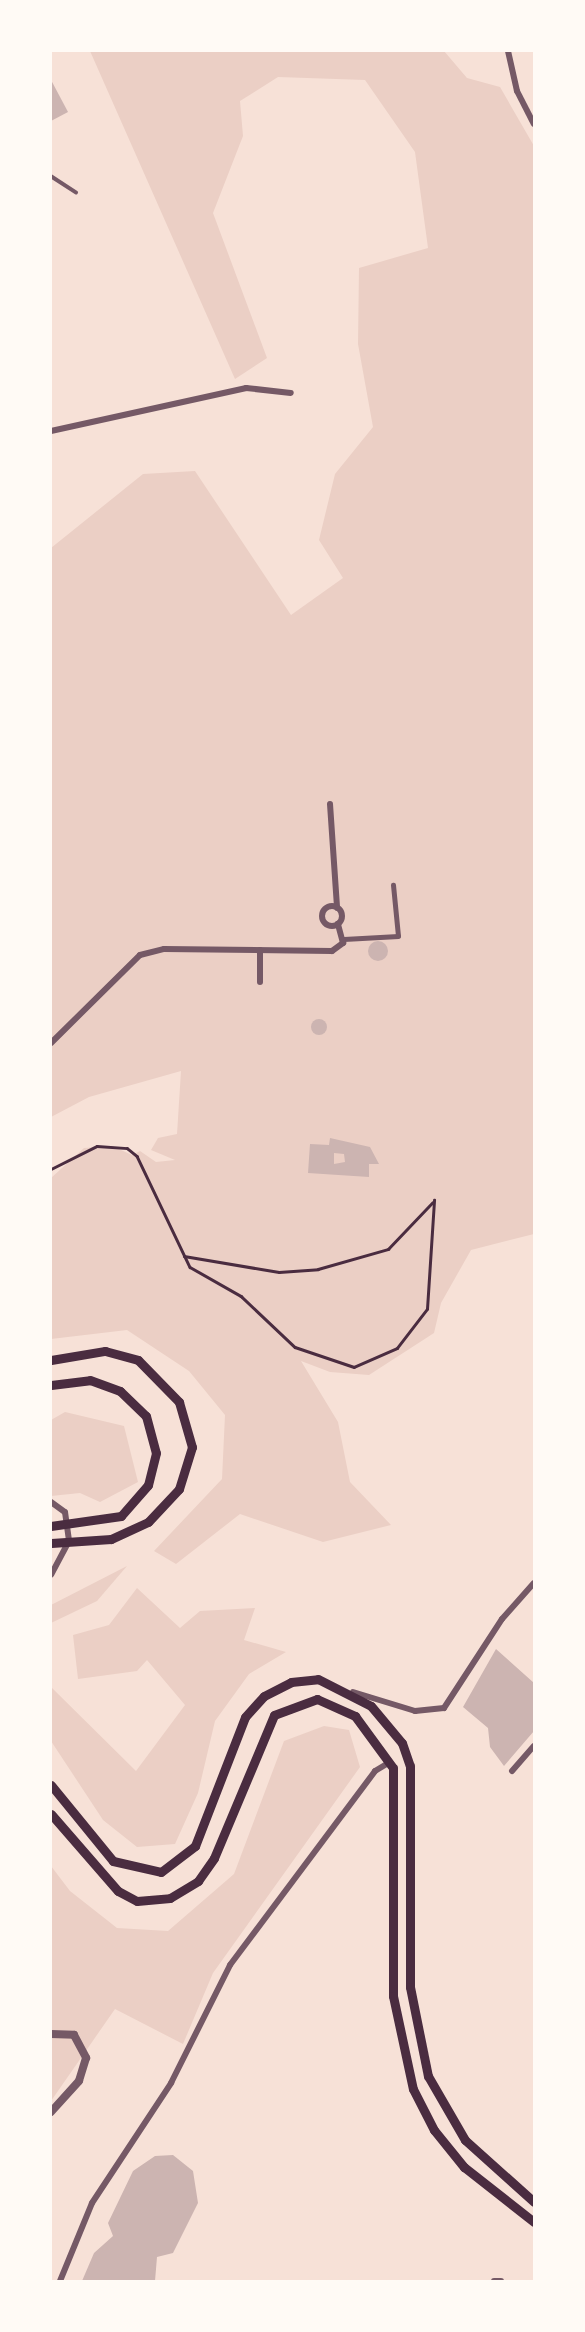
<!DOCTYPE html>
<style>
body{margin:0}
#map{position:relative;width:585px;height:2332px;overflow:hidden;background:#f7e1d7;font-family:Georgia,serif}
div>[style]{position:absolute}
.green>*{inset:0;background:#ebcfc5}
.building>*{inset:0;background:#ccb4b1}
.round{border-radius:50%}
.path>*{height:2.5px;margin:-1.25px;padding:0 1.25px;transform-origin:1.25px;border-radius:1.25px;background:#4a2c40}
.service>*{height:3.5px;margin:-1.75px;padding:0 1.75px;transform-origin:1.75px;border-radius:1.75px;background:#755966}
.pedestrian>*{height:4.5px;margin:-2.25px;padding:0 2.25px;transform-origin:2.25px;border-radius:2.25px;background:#755966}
.minor>*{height:6px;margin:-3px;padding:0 3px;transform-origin:3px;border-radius:3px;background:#755966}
.minor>.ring{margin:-3px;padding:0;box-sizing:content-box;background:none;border:6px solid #755966;border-radius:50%}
.tertiary>*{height:8px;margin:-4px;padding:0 4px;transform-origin:4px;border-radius:4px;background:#755966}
.secondary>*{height:9px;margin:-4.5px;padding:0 4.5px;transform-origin:4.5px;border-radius:4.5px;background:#4a2c40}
span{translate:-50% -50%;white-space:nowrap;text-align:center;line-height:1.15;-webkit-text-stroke:7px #fffaf5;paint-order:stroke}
.frame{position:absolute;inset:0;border:52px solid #fffaf5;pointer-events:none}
</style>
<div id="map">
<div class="green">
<div style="clip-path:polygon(90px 51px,444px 51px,467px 78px,500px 87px,534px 146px,534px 1234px,471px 1250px,441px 1303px,434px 1333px,369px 1375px,330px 1372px,301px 1361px,338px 1422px,350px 1482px,391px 1525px,323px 1542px,240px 1514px,176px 1564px,154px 1551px,222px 1479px,225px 1415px,189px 1371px,127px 1330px,51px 1339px,51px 1178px,84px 1148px,112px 1146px,132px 1155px,140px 1151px,156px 1162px,175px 1160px,151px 1150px,158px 1138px,177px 1134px,181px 1071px,89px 1097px,51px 1117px,51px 548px,143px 474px,195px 471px,291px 615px,343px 578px,319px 540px,335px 474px,373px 427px,358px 344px,359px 268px,428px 248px,415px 152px,365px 80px,278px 77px,240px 101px,243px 136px,213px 213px,267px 358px,235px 379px)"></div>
<div style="clip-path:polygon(65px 1412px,124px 1426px,138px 1482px,100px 1502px,80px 1493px,51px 1496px,51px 1420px)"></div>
<div style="clip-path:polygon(127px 1566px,97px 1601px,51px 1623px,51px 1605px)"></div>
<div style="clip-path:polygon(137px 1588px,180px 1628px,200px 1611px,255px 1608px,244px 1640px,286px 1652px,249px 1674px,215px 1721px,198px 1793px,175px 1844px,137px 1847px,103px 1820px,51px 1741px,51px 1687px,136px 1771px,185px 1705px,147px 1660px,137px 1671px,78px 1679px,73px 1635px,109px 1625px)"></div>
<div style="clip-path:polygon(324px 1726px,349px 1730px,360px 1767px,213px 1973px,183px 2044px,115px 2009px,51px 2101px,51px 1866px,70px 1891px,117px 1928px,168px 1931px,234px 1874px,284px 1741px)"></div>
</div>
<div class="building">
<div style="clip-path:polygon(51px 80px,68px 112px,51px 121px)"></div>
<div class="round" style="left:368px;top:941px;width:20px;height:20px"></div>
<div class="round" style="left:311px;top:1019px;width:16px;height:16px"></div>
<div style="clip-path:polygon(evenodd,330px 1138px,370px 1147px,379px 1164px,369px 1164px,369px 1177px,308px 1173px,310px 1144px,329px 1145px,330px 1138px,334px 1153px,344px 1154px,345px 1162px,334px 1164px,334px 1153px)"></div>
<div style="clip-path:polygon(496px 1649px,534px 1683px,534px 1731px,504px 1766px,490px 1747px,488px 1728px,463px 1707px)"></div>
<div style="clip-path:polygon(173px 2155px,193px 2171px,198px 2203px,173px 2253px,157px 2257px,155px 2281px,82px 2281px,94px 2253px,113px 2236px,108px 2223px,133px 2171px,155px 2156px)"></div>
</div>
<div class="path">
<div style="left:51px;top:1169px;width:51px;rotate:-26.6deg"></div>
<div style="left:97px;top:1146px;width:30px;rotate:4deg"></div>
<div style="left:127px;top:1148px;width:13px;rotate:39deg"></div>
<div style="left:137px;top:1156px;width:123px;rotate:64.5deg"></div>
<div style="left:190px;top:1267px;width:59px;rotate:29.6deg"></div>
<div style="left:241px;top:1296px;width:74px;rotate:43.4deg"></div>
<div style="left:295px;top:1347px;width:62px;rotate:18.7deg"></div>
<div style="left:354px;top:1367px;width:47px;rotate:-23.8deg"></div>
<div style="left:397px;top:1348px;width:49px;rotate:-52.4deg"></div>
<div style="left:427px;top:1309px;width:109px;rotate:-86.3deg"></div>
<div style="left:184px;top:1256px;width:96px;rotate:9.6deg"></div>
<div style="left:279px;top:1272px;width:39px;rotate:-4deg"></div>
<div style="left:318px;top:1269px;width:73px;rotate:-15.9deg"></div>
<div style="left:388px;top:1249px;width:64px;rotate:-46.3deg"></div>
</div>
<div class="service">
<div style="left:51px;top:176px;width:30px;rotate:33deg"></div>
</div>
<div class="pedestrian">
<div style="left:344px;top:939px;width:54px;rotate:-3.2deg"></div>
<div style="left:398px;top:936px;width:51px;rotate:-95.6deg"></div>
</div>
<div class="minor">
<div style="left:508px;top:51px;width:41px;rotate:77.3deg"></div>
<div style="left:517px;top:91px;width:37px;rotate:63deg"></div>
<div style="left:51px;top:431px;width:200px;rotate:-12.4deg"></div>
<div style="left:246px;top:388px;width:45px;rotate:6.3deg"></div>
<div style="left:330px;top:804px;width:104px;rotate:86.1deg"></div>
<div class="ring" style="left:322px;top:906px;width:14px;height:14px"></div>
<div style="left:260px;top:950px;width:32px;rotate:90deg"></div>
<div style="left:51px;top:1043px;width:125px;rotate:-44.7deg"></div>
<div style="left:140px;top:955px;width:25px;rotate:-14deg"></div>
<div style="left:164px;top:949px;width:168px;rotate:0.7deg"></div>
<div style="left:332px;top:951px;width:14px;rotate:-36deg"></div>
<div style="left:343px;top:943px;width:20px;rotate:-105deg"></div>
<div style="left:51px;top:1502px;width:17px;rotate:36deg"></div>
<div style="left:65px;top:1512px;width:29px;rotate:82deg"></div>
<div style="left:69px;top:1541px;width:38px;rotate:118deg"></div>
<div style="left:353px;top:1692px;width:65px;rotate:17deg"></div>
<div style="left:415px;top:1711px;width:29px;rotate:-6deg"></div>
<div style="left:444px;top:1708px;width:106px;rotate:-56.9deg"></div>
<div style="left:502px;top:1619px;width:48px;rotate:-48.4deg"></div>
<div style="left:512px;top:1771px;width:33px;rotate:-49deg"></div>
<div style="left:60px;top:2281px;width:84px;rotate:-67.7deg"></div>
<div style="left:92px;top:2203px;width:144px;rotate:-56.6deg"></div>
<div style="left:171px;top:2083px;width:132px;rotate:-63.4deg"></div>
<div style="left:230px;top:1965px;width:242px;rotate:-53.2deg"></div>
<div style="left:375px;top:1771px;width:17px;rotate:-31deg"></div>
<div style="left:494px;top:2281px;width:7px"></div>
</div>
<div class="tertiary">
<div style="left:51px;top:2034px;width:23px;rotate:2deg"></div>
<div style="left:74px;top:2035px;width:26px;rotate:62deg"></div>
<div style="left:86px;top:2058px;width:24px;rotate:107deg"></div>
<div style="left:79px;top:2081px;width:42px;rotate:132.1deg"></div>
</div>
<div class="secondary">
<div style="left:51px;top:1360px;width:55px;rotate:-9.5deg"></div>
<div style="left:105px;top:1351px;width:34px;rotate:15deg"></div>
<div style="left:138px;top:1360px;width:59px;rotate:45.7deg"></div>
<div style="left:179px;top:1402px;width:47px;rotate:73.9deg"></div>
<div style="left:192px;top:1447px;width:44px;rotate:107.2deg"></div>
<div style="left:179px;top:1489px;width:45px;rotate:133.2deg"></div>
<div style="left:148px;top:1522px;width:41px;rotate:155.3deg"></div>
<div style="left:111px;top:1539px;width:60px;rotate:176.2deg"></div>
<div style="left:51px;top:1385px;width:39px;rotate:-7deg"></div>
<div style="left:90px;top:1380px;width:32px;rotate:20deg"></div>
<div style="left:120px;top:1391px;width:36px;rotate:44deg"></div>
<div style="left:146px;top:1416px;width:38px;rotate:75deg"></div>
<div style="left:156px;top:1453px;width:33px;rotate:104deg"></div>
<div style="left:148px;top:1485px;width:41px;rotate:131.1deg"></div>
<div style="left:121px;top:1516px;width:71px;rotate:171.9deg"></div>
<div style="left:51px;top:1785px;width:98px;rotate:50.8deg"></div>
<div style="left:113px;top:1861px;width:49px;rotate:12.9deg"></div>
<div style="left:161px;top:1872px;width:43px;rotate:-37.4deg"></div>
<div style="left:195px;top:1846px;width:138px;rotate:-68.8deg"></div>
<div style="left:245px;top:1717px;width:28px;rotate:-48deg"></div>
<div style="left:264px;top:1696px;width:30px;rotate:-27deg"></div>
<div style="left:291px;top:1682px;width:27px;rotate:-6deg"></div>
<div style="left:318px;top:1679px;width:59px;rotate:27deg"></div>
<div style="left:371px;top:1706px;width:48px;rotate:50deg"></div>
<div style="left:402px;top:1743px;width:24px;rotate:71deg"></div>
<div style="left:410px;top:1766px;width:221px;rotate:90deg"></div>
<div style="left:410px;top:1987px;width:91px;rotate:78.6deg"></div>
<div style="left:428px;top:2076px;width:74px;rotate:60deg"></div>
<div style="left:465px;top:2140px;width:93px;rotate:41.9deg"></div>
<div style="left:51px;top:1814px;width:102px;rotate:49deg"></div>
<div style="left:118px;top:1891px;width:21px;rotate:28deg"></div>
<div style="left:137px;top:1901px;width:33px;rotate:-5deg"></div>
<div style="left:170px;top:1898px;width:33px;rotate:-31deg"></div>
<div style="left:198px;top:1881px;width:28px;rotate:-55deg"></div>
<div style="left:214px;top:1858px;width:155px;rotate:-67.2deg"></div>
<div style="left:274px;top:1715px;width:46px;rotate:-20.4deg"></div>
<div style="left:317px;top:1699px;width:42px;rotate:24.1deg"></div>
<div style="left:355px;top:1716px;width:64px;rotate:53.8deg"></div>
<div style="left:393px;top:1768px;width:228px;rotate:90deg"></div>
<div style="left:393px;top:1996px;width:95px;rotate:77.9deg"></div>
<div style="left:413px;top:2089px;width:46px;rotate:62.9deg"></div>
<div style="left:434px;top:2130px;width:48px;rotate:51deg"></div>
<div style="left:464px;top:2167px;width:89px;rotate:38.2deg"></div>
</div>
<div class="frame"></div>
</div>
